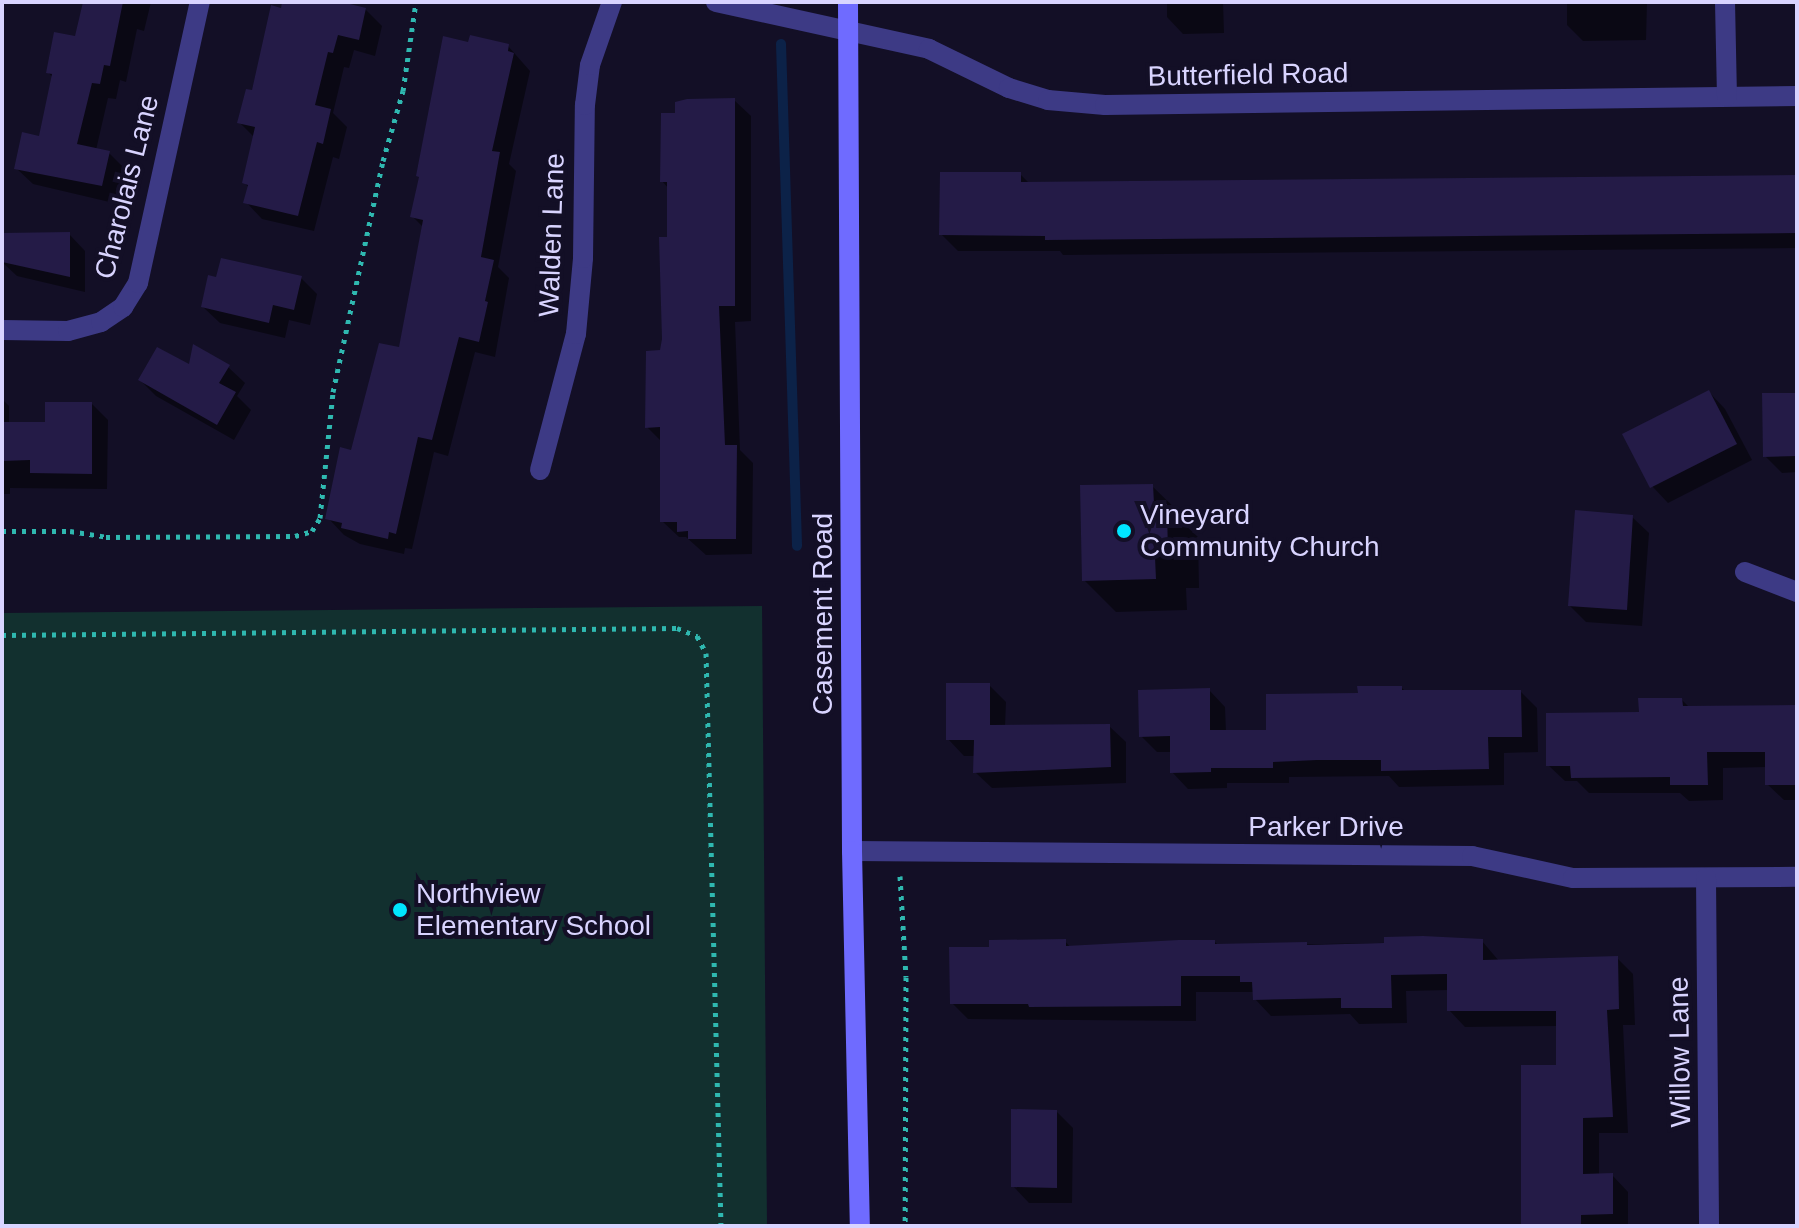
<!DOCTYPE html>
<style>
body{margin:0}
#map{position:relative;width:1799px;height:1228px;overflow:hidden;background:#130f26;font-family:Arial,sans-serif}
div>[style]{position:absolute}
.green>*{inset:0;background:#12302f}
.shadow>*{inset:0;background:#0007}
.stream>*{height:10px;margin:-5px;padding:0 5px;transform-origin:5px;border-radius:5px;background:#0c2248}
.building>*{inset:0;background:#241b47}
.path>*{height:5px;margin-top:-2.5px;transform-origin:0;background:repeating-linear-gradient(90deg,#2fb8b0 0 4px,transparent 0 10px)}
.street>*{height:20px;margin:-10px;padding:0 10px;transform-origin:10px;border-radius:10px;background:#3d3a85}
.secondary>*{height:20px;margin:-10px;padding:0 10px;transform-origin:10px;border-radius:10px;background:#6f6bff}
.dots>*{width:22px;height:22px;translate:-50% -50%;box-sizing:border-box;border:4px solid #130f26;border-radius:50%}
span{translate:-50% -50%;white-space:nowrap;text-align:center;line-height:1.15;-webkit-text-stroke:8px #130f26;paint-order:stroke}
.street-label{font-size:28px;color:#d9d4ff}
.poi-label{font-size:28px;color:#d9d4ff}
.left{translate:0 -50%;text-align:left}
.frame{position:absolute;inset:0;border:4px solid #d9d4ff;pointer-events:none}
</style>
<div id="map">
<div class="green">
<div style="clip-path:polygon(762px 606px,767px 1226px,2px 1226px,2px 613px)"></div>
</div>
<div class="shadow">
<div style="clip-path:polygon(85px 2px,151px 2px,144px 31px,137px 29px,126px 82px,120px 80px,116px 99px,108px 98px,96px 150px,109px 153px,125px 169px,118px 204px,33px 184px,16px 168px,40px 139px,53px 78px,48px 72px,76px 39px)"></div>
<div style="clip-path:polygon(284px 2px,333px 2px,365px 9px,382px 26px,375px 56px,354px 50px,349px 68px,344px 67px,333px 113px,347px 127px,339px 159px,333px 157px,314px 231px,262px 219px,246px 202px,249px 188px,244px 182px,255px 138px,239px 122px,253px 93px)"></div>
<div style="clip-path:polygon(1167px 2px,1223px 2px,1224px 33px,1183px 34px,1167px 17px)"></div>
<div style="clip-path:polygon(1567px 2px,1647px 2px,1646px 40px,1583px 41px,1567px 25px)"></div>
<div style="clip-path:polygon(469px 44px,508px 46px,530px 71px,509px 164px,516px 171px,498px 267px,509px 278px,495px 357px,475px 352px,448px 456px,434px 452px,412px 549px,405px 548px,404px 554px,360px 544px,344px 535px,328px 518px,353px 452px,401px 350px,424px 228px,413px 217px)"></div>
<div style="clip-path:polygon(734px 100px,751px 116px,751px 321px,735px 322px,740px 450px,753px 463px,752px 554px,706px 555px,686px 537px,679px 537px,662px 521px,662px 442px,647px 427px,662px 352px,669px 239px,669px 189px,662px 181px,677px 115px)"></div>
<div style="clip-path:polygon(1020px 174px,1030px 184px,1797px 176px,1797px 248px,1063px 255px,1060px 251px,958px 251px,941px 234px)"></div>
<div style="clip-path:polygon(69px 234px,85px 251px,85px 292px,17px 276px,2px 262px,2px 235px)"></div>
<div style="clip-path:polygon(301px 278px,317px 294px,310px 325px,289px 320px,285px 338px,220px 323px,203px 307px)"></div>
<div style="clip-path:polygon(190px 367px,228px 367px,245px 383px,237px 396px,251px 410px,234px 440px,156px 396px,140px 380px)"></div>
<div style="clip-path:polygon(1709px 392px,1725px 409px,1752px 460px,1668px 503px,1652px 486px)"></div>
<div style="clip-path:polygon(1797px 395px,1797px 472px,1782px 473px,1765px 456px)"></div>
<div style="clip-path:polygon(2px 399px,9px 406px,9px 424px,47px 424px,92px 404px,108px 420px,107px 489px,10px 488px,10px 494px,2px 494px)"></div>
<div style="clip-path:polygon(1152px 486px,1184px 517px,1184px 524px,1198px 537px,1199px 588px,1186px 588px,1187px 610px,1116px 612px,1084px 580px)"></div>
<div style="clip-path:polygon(1632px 517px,1649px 533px,1642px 626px,1586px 622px,1570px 606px)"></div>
<div style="clip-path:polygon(989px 685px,1006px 702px,1005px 727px,1109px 726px,1126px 742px,1126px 783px,992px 788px,975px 772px,976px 756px,964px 756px,948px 739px)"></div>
<div style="clip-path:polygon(1402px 688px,1406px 692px,1521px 692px,1537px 708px,1538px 752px,1504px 753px,1504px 785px,1399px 787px,1389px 776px,1289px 777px,1289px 783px,1227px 783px,1227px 788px,1188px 789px,1172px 772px,1172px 752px,1157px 752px,1141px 736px,1209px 690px,1225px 707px,1226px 732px,1268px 732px,1360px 695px)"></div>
<div style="clip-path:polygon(1682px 700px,1690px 708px,1797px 706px,1797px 800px,1784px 800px,1767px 784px,1767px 767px,1723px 768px,1723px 800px,1689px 801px,1680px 793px,1589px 793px,1577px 781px,1565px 781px,1548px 765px,1641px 714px)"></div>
<div style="clip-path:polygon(1065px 941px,1071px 948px,1215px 942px,1219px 946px,1482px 941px,1499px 961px,1617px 958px,1633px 974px,1635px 1025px,1623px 1025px,1628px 1133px,1599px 1133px,1599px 1176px,1612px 1175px,1628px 1192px,1628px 1226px,1523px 1226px,1558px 1066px,1558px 1026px,1465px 1027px,1449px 1010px,1449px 990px,1406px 991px,1407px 1023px,1359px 1024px,1350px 1014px,1271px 1016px,1255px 999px,1254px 992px,1196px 992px,1196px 1021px,968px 1019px,952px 1003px,991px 949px)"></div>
<div style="clip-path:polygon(1057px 1112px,1073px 1128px,1072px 1203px,1029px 1203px,1013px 1186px)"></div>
</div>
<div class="stream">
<div style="left:781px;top:44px;width:502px;rotate:88.17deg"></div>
</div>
<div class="building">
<div style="clip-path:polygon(83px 2px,123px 2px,110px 66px,104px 65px,100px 84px,92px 83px,77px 144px,110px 151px,102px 186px,14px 169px,22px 132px,39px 136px,52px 74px,46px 73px,54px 32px,75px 36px)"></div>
<div style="clip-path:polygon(282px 2px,342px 2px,366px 8px,359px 40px,338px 35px,333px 53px,328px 52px,315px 105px,331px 109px,323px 144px,317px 142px,298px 216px,243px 203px,248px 185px,242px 183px,255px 127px,237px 123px,246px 89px,252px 90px,271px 5px,281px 8px)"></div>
<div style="clip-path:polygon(470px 35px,509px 44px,508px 51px,514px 53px,492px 151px,500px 152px,481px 257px,494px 260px,485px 301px,488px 302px,479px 342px,459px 337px,432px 440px,418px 437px,396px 534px,389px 532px,388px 539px,341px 528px,342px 523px,325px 519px,340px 447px,351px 450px,379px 343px,399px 347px,423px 220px,410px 217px,419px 177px,416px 176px,443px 36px,468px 42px)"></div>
<div style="clip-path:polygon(735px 98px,735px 306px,719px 306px,725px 445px,737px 445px,736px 539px,688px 539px,688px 531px,677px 532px,677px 522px,660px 522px,660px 427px,645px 428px,646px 351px,660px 350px,662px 339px,659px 237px,667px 237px,667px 182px,660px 182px,661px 113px,675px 113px,675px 102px,687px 99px)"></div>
<div style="clip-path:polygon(940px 172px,1021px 172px,1021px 182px,1797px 175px,1797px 233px,1045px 240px,1045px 236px,939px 235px)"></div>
<div style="clip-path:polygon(70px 232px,70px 277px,2px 262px,2px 233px)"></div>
<div style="clip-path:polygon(221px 258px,302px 276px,294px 310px,273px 305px,269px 323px,201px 307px,208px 275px,216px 277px)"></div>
<div style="clip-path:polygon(193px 344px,230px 365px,219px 383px,236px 392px,217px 425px,138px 380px,157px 347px,189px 364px)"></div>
<div style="clip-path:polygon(1709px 390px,1737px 444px,1650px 488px,1622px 434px)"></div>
<div style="clip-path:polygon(1762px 393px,1797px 393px,1797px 456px,1763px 457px)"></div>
<div style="clip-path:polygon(45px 402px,92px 402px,92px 474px,30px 473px,30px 460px,2px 461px,2px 422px,45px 422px)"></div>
<div style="clip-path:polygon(1153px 484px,1154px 504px,1167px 504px,1168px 557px,1155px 557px,1156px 579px,1082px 581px,1080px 485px)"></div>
<div style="clip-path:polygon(1575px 510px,1633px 515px,1627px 610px,1568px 606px)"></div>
<div style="clip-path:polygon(946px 683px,990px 683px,990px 725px,1110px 724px,1111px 767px,973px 773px,974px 740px,946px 740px)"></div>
<div style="clip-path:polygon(1357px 686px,1402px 686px,1402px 690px,1521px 690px,1522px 737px,1488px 737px,1489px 769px,1381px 771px,1381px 760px,1317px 760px,1273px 762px,1273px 768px,1211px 768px,1211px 772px,1170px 773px,1170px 736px,1139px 737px,1138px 690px,1210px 688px,1210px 730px,1266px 730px,1266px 694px,1358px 693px)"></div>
<div style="clip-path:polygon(1638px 698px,1682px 698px,1683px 706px,1797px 705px,1797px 785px,1765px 785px,1765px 752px,1707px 752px,1708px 785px,1670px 785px,1670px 777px,1571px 778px,1570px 766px,1546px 766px,1546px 713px,1639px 712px)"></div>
<div style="clip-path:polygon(1423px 936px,1483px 939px,1483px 960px,1618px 956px,1619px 1009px,1607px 1010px,1613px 1117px,1583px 1118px,1583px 1174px,1613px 1173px,1613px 1214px,1581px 1215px,1581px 1226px,1521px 1226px,1521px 1065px,1556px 1065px,1556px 1011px,1447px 1011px,1447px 974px,1391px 975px,1392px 1008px,1341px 1008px,1341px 998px,1253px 1000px,1252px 982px,1240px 982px,1240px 976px,1181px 976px,1181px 1006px,1029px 1007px,1028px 1004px,950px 1004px,949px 947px,989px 947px,989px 940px,1066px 939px,1066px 946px,1179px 940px,1215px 940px,1215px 944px,1307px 942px,1307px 945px,1384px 943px,1384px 937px)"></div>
<div style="clip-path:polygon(1011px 1109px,1057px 1110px,1057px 1188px,1011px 1187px)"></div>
</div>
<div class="path">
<div style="left:2px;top:531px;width:68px"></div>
<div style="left:70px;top:531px;width:36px;rotate:9deg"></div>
<div style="left:106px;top:537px;width:189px;rotate:-0.3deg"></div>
<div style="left:295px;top:536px;width:18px;rotate:-16deg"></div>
<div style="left:312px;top:531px;width:15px;rotate:-58deg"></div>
<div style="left:320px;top:518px;width:127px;rotate:-84.1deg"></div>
<div style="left:333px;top:392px;width:236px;rotate:-77.8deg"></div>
<div style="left:383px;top:161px;width:73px;rotate:-74.1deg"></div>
<div style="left:403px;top:91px;width:90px;rotate:-81.7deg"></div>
<div style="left:2px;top:635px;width:675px;rotate:-0.59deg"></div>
<div style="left:677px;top:628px;width:22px;rotate:22deg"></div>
<div style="left:697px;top:636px;width:19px;rotate:62deg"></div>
<div style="left:706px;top:653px;width:573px;rotate:88.5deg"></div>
<div style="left:900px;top:876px;width:101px;rotate:86.6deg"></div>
<div style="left:906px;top:977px;width:249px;rotate:90.2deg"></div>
</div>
<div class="street">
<div style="left:716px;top:2px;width:218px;rotate:12.4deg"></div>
<div style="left:929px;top:49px;width:89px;rotate:26deg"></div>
<div style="left:1009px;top:88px;width:41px;rotate:17.1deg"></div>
<div style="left:1048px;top:100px;width:57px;rotate:5deg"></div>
<div style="left:1105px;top:105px;width:692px;rotate:-0.75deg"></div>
<div style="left:1725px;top:2px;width:94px;rotate:88.8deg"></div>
<div style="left:2px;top:330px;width:66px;rotate:0.9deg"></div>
<div style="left:68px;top:331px;width:34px;rotate:-15deg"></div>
<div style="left:101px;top:322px;width:27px;rotate:-34deg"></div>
<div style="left:123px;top:307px;width:28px;rotate:-58deg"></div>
<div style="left:138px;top:283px;width:288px;rotate:-77.6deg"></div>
<div style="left:540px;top:470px;width:141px;rotate:-75.2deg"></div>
<div style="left:576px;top:334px;width:76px;rotate:-84.7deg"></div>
<div style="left:583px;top:258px;width:153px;rotate:-89.3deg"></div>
<div style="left:585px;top:105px;width:40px;rotate:-82.9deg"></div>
<div style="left:590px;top:65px;width:67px;rotate:-70.8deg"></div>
<div style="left:1745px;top:572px;width:56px;rotate:21deg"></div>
<div style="left:852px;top:851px;width:620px;rotate:0.46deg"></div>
<div style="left:1472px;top:856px;width:103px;rotate:12.3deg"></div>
<div style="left:1573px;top:878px;width:224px;rotate:-0.3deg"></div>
<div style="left:1706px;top:878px;width:348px;rotate:89.5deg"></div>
</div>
<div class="secondary">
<div style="left:848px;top:2px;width:849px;rotate:89.73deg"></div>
<div style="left:852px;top:851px;width:375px;rotate:88.8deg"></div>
</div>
<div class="dots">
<div style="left:1124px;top:531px;background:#00e5ff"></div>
<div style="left:400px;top:910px;background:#00e5ff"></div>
</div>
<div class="street-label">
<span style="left:1248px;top:75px;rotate:-1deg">Butterfield Road</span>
<span style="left:127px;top:187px;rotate:-76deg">Charolais Lane</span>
<span style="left:552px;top:235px;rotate:-88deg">Walden Lane</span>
<span style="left:823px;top:614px;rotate:-90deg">Casement Road</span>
<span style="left:1326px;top:827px">Parker Drive</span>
<span style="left:1680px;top:1052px;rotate:-91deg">Willow Lane</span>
</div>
<div class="poi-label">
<span class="left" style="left:1140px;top:531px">Vineyard<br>Community Church</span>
<span class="left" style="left:416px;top:910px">Northview<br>Elementary School</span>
</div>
<div class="frame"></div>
</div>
